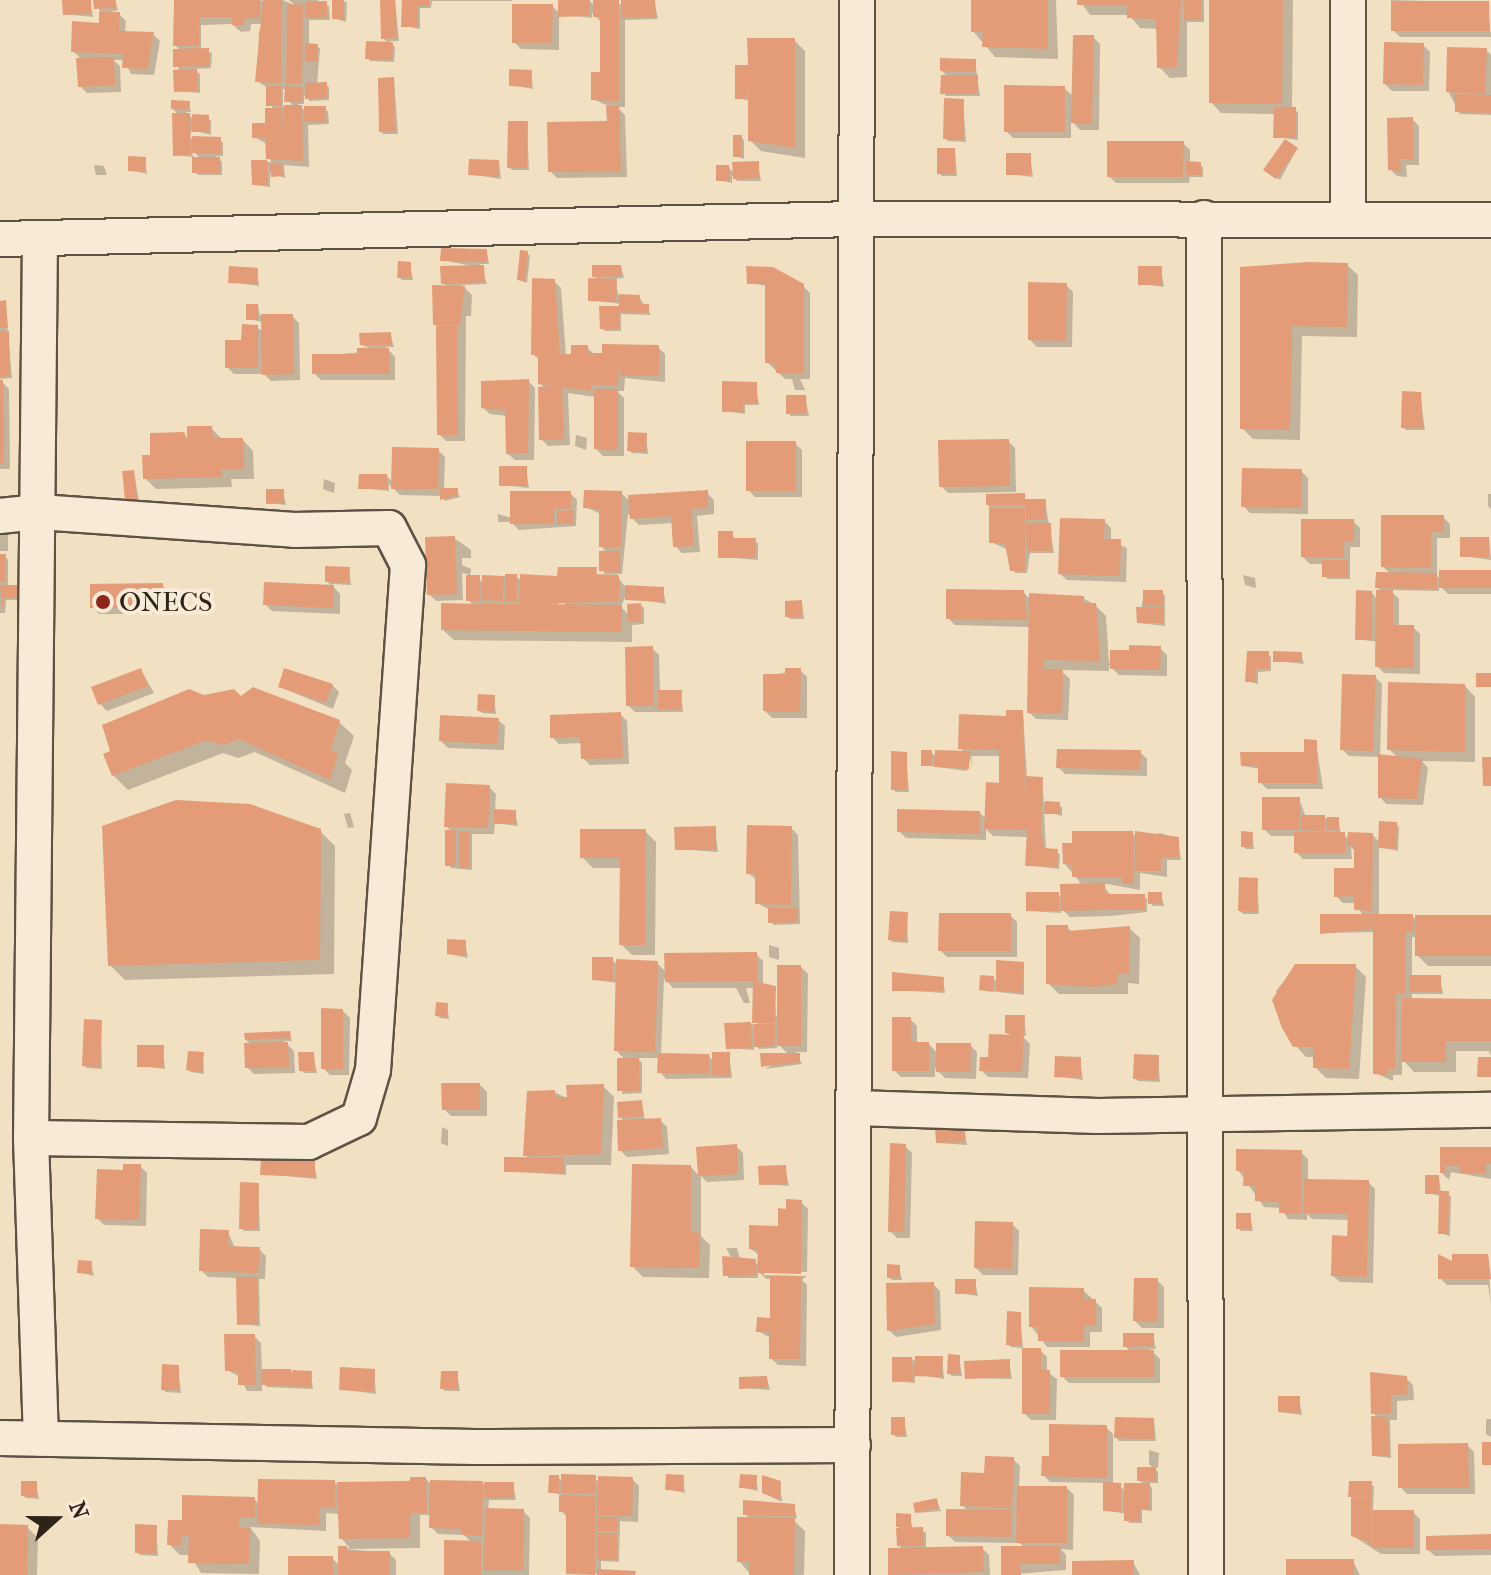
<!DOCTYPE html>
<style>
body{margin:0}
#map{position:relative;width:1491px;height:1575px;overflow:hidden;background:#f2e0c3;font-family:"IM FELL French Canon",serif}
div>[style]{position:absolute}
.shadow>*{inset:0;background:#0003}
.building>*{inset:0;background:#e39c77}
.roads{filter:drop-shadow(2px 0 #5e5244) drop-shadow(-2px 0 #5e5244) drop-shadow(0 2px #5e5244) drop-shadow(0 -2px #5e5244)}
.minor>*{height:34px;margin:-17px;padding:0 17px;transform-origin:17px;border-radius:17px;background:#f7ebd8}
.dots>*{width:22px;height:22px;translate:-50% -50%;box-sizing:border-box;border:4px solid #f7ebd8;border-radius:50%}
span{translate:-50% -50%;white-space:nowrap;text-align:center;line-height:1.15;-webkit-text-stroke:8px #f7ebd8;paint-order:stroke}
.poi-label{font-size:28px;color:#2d2319}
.left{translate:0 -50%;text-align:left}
.north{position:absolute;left:16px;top:1479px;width:80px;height:80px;-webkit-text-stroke:6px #f7ebd8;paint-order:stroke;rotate:69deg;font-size:22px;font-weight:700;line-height:32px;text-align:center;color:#2d2319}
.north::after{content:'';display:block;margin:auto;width:28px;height:36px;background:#2d2319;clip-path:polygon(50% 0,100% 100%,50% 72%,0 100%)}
</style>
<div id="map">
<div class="shadow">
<div style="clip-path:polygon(90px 0,93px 17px,65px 14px)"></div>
<div style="clip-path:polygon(98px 0,115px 0,118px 10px,105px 14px,119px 14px,126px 21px,125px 33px,153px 34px,160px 41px,154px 75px,131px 74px,124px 60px,113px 60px,120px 66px,121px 92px,87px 93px,80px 86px,82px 60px,73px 51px,101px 25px)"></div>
<div style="clip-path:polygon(evenodd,176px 0,261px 0,265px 4px,265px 0,283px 0,296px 6px,289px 0,317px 0,329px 6px,330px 20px,309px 20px,309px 45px,320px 48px,317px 84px,329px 87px,329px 100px,310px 101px,304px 95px,304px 104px,298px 104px,306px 112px,328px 111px,329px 124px,308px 125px,309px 167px,284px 165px,285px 178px,270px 173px,270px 187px,254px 185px,253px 162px,271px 162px,267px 144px,254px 137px,267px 125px,273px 110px,268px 88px,257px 81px,259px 31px,265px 31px,265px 24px,251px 24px,250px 31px,241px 32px,232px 24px,201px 25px,201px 50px,212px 53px,211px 68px,194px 69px,200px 74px,200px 93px,176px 91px,180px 50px,175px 45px,176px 0,283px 89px,287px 89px,292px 107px,283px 107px,283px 89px)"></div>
<div style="clip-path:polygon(334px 0,347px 2px,346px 22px,334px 18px)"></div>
<div style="clip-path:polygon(395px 0,399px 41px,389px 41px,395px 47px,394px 62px,370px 61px,368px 58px,389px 44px,383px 38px)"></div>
<div style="clip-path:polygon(404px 0,512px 0,512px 1px,432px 1px,431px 8px,420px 8px,420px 29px,403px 26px)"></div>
<div style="clip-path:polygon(589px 0,595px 6px,602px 0,623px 5px,654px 0,658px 19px,625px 20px,625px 107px,617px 107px,625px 115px,627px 177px,557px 178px,550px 171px,609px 123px,608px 106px,593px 99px,602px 74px,602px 23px,592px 13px,592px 18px,559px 14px,559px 50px,521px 49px,514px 42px,552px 6px,560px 14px)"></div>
<div style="clip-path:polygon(985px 0,1056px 0,1058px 59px,995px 57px,973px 31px)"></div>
<div style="clip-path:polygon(1079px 0,1204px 0,1204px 22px,1187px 22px,1187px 77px,1170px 78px,1159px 67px,1159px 29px,1140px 28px,1129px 15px,1090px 15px)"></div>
<div style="clip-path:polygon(1211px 0,1293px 0,1292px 109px,1298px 112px,1298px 140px,1275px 137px,1276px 114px,1221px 113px,1211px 102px)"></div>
<div style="clip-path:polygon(1391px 0,1488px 3px,1491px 37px,1400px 37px,1393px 30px)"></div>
<div style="clip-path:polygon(1093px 37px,1100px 44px,1099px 130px,1080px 130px,1071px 120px,1071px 138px,1013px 138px,1006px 131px,1064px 88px,1074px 97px)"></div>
<div style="clip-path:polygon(794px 40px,805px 51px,805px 158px,761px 151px,750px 140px,750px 101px,737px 98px,746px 67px)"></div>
<div style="clip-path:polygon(1423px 45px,1430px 52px,1429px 91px,1392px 91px,1385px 84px)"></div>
<div style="clip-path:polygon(1486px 50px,1491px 55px,1491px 115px,1460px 114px,1448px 91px)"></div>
<div style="clip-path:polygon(975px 61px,980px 96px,945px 96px,948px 77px,942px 71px)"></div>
<div style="clip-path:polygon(531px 72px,533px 89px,511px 85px)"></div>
<div style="clip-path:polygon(394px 79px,398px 134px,383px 134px,381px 131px)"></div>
<div style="clip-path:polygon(963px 101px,966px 142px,948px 141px,945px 138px)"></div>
<div style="clip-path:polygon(189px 103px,191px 112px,186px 112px,194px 120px,211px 120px,211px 135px,192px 130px,189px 138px,223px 142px,223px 156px,216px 156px,222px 162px,222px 175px,197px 175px,201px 159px,192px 150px,193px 157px,175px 155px,179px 115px,173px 109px)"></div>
<div style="clip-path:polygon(1412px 119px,1419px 126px,1419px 165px,1406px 165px,1407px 177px,1397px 176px,1390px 169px)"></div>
<div style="clip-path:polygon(527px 123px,529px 170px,512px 170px,509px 167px)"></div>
<div style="clip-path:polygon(741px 137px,744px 140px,744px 159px,735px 156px)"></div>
<div style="clip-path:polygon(1183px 143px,1190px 150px,1190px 163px,1203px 167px,1203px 177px,1190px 177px,1189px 183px,1116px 183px,1109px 176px)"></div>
<div style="clip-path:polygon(1297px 149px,1280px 180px,1269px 173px)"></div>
<div style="clip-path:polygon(955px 150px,957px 176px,942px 176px,939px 173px)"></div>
<div style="clip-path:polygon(1030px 155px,1033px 177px,1008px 174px)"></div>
<div style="clip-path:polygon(145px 159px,147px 174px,130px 170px)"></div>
<div style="clip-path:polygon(499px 162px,501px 179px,470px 174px)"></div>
<div style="clip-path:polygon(758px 163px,761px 181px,737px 181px,732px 175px,732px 183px,718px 180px,728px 167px,734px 173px)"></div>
<div style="clip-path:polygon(94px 165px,104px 166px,107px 175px,96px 175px)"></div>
<div style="clip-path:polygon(487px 251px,489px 264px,480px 264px,487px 284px,462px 285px,472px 295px,471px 316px,466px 316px,465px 441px,446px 441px,439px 434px,435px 287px,447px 287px,443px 283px,477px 267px,442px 260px)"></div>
<div style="clip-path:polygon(527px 253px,530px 256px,527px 283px,519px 280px)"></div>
<div style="clip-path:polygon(410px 264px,413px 280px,402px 280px,399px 277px)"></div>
<div style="clip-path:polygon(1347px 265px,1358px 275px,1357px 337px,1302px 336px,1300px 440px,1253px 439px,1242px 428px,1242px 269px)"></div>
<div style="clip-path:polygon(621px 267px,624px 278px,614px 279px,619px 296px,639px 297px,651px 315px,621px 314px,621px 331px,605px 331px,602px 328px,621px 304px,590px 300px,599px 281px,594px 276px)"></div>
<div style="clip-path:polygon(1161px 268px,1164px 287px,1140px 284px)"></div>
<div style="clip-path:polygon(257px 270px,259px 286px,230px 282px)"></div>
<div style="clip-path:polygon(554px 281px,561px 288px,566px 356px,587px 347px,595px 355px,658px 347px,665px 354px,665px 382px,625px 378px,624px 391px,617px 391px,624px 398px,624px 456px,603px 456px,596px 449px,596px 397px,568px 393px,570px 445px,548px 446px,541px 439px,545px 389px,540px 383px,540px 361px,533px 354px)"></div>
<div style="clip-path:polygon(749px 283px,803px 286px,810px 293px,810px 379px,800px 379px,805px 390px,795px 390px,792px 379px,785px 379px,767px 362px,767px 286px)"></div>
<div style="clip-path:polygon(1066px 285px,1073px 292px,1072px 347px,1037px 347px,1030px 340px)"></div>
<div style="clip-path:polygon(5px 302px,12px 378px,0 379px,0 303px)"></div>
<div style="clip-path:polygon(258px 306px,260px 316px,292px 316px,299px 323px,300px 380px,271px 381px,264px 374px,234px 374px,227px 367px,257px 327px,263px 332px,263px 322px,248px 319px)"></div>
<div style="clip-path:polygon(390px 334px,394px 347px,386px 347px,395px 357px,395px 380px,321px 380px,314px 373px,314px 356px,377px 351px,362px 345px)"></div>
<div style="clip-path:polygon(0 380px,9px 389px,10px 469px,0 469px)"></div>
<div style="clip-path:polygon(528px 381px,535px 388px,534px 460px,515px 460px,508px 454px,507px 416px,490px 414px,482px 407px)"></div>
<div style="clip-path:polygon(756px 384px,759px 405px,745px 405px,745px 414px,724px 411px)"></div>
<div style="clip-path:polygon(1420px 394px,1425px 430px,1406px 430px,1403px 427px)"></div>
<div style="clip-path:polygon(805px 397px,809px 416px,791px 416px,788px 413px)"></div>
<div style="clip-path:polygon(211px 428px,222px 439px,243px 440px,253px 451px,254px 479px,231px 479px,232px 487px,156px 489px,145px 478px,153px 457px,183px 434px,189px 440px)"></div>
<div style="clip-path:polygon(576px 435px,587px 438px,586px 450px,575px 446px)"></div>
<div style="clip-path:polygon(646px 435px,648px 454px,632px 453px,629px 450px)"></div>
<div style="clip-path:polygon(1008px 441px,1015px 448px,1016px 492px,948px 493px,941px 486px)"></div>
<div style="clip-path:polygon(795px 443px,802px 450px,802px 497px,755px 497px,748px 490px)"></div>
<div style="clip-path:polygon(438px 450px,445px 457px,444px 490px,457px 490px,460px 497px,445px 501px,442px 496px,400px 495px,389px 484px,389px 491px,360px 488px,387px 476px,393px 483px)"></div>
<div style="clip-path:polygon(526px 468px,529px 488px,501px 485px)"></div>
<div style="clip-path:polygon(1301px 471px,1308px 478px,1308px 514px,1250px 513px,1243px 506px)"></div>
<div style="clip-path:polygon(134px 472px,139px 501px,130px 502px,127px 499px)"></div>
<div style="clip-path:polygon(324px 479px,335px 483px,334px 493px,323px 489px)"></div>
<div style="clip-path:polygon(283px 491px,286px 505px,268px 503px)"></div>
<div style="clip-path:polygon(570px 493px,577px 500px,576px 526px,519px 530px,511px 522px,498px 522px,498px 514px,512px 518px)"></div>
<div style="clip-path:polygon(621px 493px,631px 502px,707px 493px,714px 500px,714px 514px,697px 516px,700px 552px,682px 553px,675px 546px,674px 523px,639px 525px,628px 514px,622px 574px,604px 574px,607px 553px,601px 546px,601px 514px,585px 507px)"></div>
<div style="clip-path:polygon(1488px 494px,1491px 494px,1491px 509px,1488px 506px)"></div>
<div style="clip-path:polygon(988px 496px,1045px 501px,1054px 553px,1030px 553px,1027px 573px,1015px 573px,1006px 549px,991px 542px)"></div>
<div style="clip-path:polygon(1443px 517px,1450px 524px,1450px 538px,1437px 538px,1437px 576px,1441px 580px,1491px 572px,1491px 594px,1448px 594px,1439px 585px,1439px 591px,1390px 590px,1399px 599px,1399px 627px,1413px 627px,1420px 634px,1420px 674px,1384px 673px,1377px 666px,1377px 642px,1357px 639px,1372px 593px,1377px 599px,1382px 592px,1377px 587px,1391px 574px,1383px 567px)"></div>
<div style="clip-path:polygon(1104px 521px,1111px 528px,1111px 541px,1127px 548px,1126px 582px,1067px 580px,1060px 574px)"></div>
<div style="clip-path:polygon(1353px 521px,1360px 528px,1360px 547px,1350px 547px,1350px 579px,1327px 579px,1324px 564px,1310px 564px,1303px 557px)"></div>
<div style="clip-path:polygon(0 529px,8px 532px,8px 551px,0 551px)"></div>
<div style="clip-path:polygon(732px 533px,735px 540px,758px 543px,758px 560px,720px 557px)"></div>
<div style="clip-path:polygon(evenodd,454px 538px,471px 550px,471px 558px,462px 558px,462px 565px,471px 569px,470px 577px,484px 582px,484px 577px,516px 576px,522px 582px,559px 580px,596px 569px,598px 578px,616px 574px,625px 587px,663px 589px,666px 604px,625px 597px,621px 607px,630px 616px,639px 604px,644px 608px,644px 624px,632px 625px,632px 642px,454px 640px,443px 630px,474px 606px,468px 600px,468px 574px,462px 573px,463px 600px,436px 601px,429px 594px,454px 538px,559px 598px,567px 606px,558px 606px,559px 598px)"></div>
<div style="clip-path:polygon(1489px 539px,1491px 560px,1462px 556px)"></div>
<div style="clip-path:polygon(0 556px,8px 559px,8px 587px,20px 590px,21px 600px,6px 600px,5px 613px,0 613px)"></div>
<div style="clip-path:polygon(349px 569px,351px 585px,331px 584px,340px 594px,340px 614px,272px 611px,265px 604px,332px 587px,327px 581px)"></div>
<div style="clip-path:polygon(1243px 575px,1255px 578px,1256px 588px,1245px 585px)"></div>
<div style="clip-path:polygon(162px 585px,169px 592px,169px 614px,99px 614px,92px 607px)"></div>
<div style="clip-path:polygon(1023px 592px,1031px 600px,1083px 598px,1095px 605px,1106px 616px,1109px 663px,1160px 648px,1167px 655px,1167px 676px,1119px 675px,1109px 665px,1109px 671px,1060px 670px,1070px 679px,1068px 720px,1036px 719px,1029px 712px,1029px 627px,955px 625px,948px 618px)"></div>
<div style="clip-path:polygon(1144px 592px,1165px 595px,1165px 626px,1139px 623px)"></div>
<div style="clip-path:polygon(802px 602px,804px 619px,790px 619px,787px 616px)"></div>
<div style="clip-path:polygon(652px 648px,659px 655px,660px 692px,681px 692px,683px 712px,635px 712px,628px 705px)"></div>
<div style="clip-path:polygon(1248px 653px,1271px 656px,1271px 671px,1258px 672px,1258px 684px,1247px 681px)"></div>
<div style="clip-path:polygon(1301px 654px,1304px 664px,1275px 661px)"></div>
<div style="clip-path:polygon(141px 670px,154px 693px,107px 711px,100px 704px)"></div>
<div style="clip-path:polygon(800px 670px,807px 677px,807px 718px,772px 718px,765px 711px,765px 676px)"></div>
<div style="clip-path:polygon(1375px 677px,1382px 684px,1380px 757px,1398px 758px,1389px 749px,1465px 686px,1475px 697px,1475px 762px,1422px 761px,1428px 768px,1423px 805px,1386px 804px,1380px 797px,1380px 757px,1349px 756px,1342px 749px)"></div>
<div style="clip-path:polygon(332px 685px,339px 692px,333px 709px,280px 687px)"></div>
<div style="clip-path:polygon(204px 697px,241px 698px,339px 722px,354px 736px,345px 763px,352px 770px,345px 793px,255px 752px,238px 758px,223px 753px,128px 790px,113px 775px)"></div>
<div style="clip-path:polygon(494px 697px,496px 714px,482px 713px,479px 710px)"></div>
<div style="clip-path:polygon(1023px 712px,1027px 778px,1042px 779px,1044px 803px,1062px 807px,1062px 816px,1044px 811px,1046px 850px,1060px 854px,1059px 869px,1027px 865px,1027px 837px,993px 836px,986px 829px,986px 840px,906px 838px,899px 831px,980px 813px,986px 819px,988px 784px,1012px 781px,1002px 756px,972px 756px,971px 771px,971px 755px,967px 771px,923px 765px,931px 752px,937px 758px,965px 753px,960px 748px,1004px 718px)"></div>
<div style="clip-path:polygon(620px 714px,627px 721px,629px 764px,590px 765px,583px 758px,582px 743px,559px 744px,552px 737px)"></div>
<div style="clip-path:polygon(498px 720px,505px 726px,504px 750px,448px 748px,441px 741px)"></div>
<div style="clip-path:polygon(1316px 742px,1323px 789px,1267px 789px,1260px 782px,1260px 769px,1243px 766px,1242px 754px,1310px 754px)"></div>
<div style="clip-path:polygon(1140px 752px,1147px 759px,1147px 776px,1065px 774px,1058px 767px)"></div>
<div style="clip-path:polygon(906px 754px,909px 792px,896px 792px,893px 789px)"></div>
<div style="clip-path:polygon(489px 787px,496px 794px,495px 811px,515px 812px,518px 826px,495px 823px,494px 834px,472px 834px,472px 870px,450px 868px,452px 832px,446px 826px)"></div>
<div style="clip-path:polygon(1299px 799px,1306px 817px,1338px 819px,1341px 834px,1350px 839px,1372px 834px,1380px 843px,1396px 824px,1399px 827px,1398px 851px,1379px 847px,1379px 916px,1412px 916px,1417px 921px,1491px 917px,1491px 966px,1428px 966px,1417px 955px,1417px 937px,1412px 937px,1412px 977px,1440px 977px,1443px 994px,1412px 994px,1412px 1000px,1491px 1001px,1491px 1056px,1489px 1051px,1456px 1051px,1456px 1072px,1414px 1072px,1402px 1059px,1402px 1075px,1393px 1075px,1393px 1081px,1375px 1073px,1375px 932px,1322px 933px,1363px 916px,1356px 903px,1343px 903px,1336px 896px,1356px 870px,1356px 852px,1351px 847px,1352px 859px,1303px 859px,1296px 852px,1296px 836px,1271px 836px,1264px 829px)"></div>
<div style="clip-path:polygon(350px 813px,354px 827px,348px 828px,344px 814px)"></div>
<div style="clip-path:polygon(715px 828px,718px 852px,677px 849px)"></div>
<div style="clip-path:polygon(791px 828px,798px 835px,800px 924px,773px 925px,770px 910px,757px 903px,757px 880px,748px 873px)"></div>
<div style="clip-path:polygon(320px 831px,335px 846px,334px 974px,125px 980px,110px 965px)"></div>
<div style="clip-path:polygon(645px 831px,656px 842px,655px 955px,632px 955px,621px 944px,622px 868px,593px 868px,582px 857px)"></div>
<div style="clip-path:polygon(1132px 833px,1137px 837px,1160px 833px,1178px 839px,1181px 860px,1167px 860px,1167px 877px,1140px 873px,1140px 890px,1102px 883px,1111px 896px,1144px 896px,1150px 902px,1161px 894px,1164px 906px,1153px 906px,1147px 900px,1147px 912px,1111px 916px,1070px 917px,1061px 908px,1061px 913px,1028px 911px,1083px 886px,1065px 864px)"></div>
<div style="clip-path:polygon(1252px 834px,1254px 849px,1246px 849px,1243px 846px)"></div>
<div style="clip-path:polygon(1257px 880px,1259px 914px,1243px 914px,1240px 911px)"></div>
<div style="clip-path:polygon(907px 914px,908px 943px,893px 942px,890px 940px)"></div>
<div style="clip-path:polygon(1010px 915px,1017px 922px,1017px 957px,947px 957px,940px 950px)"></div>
<div style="clip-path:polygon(1067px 927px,1073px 933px,1129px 928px,1140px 938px,1139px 984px,1128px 983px,1128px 994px,1059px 994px,1048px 983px)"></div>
<div style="clip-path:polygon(465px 942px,468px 958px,449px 954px)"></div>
<div style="clip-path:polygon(769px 945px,779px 948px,779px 960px,769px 957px)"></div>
<div style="clip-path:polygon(756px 954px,763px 961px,763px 985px,774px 988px,776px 1017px,801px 967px,808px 974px,807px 1052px,796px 1052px,802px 1064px,765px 1069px,789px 1055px,777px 1043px,777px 1048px,759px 1049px,754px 1043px,754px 1050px,728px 1048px,750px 1024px,758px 1025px,755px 988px,746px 988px,750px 1003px,744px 1003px,736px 988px,673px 988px,664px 978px,661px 1055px,709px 1056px,714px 1062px,729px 1054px,732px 1078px,666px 1079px,660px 1072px,660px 1058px,637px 1058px,642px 1063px,642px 1093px,622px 1094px,625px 1060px,616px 1050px,618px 983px,594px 980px,612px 959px,618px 966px,657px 963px,666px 972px)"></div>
<div style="clip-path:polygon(1024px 964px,1024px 995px,981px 990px,993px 978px,998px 983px)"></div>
<div style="clip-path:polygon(1296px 966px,1355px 966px,1366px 977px,1359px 1079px,1326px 1078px,1315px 1067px,1315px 1057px,1306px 1057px,1295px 1045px,1277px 1012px,1276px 991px)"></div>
<div style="clip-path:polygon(943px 978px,945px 993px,894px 990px)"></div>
<div style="clip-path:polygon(447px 1005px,449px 1019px,440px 1018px,437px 1015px)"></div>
<div style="clip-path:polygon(343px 1011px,350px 1018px,349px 1075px,330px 1075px,323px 1068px)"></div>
<div style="clip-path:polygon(1024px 1017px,1026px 1036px,1022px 1036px,1030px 1044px,1028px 1078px,988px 1077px,981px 1070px,1011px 1037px,1007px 1032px)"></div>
<div style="clip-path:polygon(910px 1019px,917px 1026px,917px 1044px,929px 1044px,938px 1054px,970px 1045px,977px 1052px,976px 1079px,945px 1078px,935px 1068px,935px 1077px,901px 1077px,894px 1070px)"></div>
<div style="clip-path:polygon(101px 1021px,102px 1069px,87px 1068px,84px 1065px)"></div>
<div style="clip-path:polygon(289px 1033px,292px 1041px,284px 1041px,294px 1051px,295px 1073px,254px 1074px,247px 1067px,252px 1045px,246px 1040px)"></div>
<div style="clip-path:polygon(163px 1047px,165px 1069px,139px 1066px)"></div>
<div style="clip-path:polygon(203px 1054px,204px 1074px,191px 1072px,188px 1070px)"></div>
<div style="clip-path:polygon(313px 1054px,317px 1073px,304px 1073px,301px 1070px)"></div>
<div style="clip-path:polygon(1158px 1057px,1160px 1082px,1138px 1081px,1135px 1078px)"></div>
<div style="clip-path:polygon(1080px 1059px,1083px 1080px,1056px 1076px)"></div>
<div style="clip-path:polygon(480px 1085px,487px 1092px,487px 1116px,451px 1116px,444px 1109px)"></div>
<div style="clip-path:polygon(603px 1086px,614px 1097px,611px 1165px,566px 1165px,566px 1175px,506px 1171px,529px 1159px,525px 1155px,554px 1092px,569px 1099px)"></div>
<div style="clip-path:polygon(642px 1102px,645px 1121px,660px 1120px,667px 1127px,669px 1154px,627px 1157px,620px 1150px,625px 1122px,620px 1117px)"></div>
<div style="clip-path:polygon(442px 1127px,448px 1130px,448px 1146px,441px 1143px)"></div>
<div style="clip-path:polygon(964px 1127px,967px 1145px,938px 1143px)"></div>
<div style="clip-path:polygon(736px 1146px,743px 1153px,744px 1180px,707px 1182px,701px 1176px,701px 1236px,710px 1245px,709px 1278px,643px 1277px,632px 1266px,691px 1167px,700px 1177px,699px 1149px)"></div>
<div style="clip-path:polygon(905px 1146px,912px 1153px,910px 1238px,897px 1238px,890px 1231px)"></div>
<div style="clip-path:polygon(1442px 1149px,1491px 1149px,1491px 1179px,1451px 1172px,1449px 1180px,1442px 1173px)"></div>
<div style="clip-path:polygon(1301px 1152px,1308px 1159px,1308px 1181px,1368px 1182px,1375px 1189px,1373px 1283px,1340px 1282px,1333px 1276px,1349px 1238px,1350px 1220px,1312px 1219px,1307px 1214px,1307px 1220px,1288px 1219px,1281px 1208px,1264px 1207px,1238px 1170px)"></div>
<div style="clip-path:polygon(314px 1162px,317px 1179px,262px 1174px)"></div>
<div style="clip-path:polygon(140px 1166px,147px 1173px,146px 1226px,104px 1225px,97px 1218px)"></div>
<div style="clip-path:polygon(785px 1167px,789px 1186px,761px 1184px)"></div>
<div style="clip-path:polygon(1439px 1177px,1441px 1193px,1451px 1196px,1450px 1236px,1440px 1233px,1441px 1196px,1427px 1193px)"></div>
<div style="clip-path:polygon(258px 1185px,260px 1231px,244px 1231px,241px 1228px)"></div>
<div style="clip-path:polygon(801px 1202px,808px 1209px,807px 1272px,764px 1271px,764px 1275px,807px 1276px,802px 1280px,807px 1285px,806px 1366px,778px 1365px,771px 1358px,771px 1338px,758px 1331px,772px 1320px,772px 1279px,766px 1279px,758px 1271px,758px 1278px,728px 1278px,732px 1259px,726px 1248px,737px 1248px,740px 1259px,759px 1265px,760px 1256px,751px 1249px,780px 1228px,788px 1211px)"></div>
<div style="clip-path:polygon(1250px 1215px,1253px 1231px,1241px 1231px,1238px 1228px)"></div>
<div style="clip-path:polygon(1012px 1224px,1019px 1231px,1018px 1275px,983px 1275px,976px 1268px)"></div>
<div style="clip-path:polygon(228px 1232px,235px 1248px,259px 1249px,266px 1256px,265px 1279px,259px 1279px,260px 1326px,239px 1324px,238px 1278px,208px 1277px,201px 1270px)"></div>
<div style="clip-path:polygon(1488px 1256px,1491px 1304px,1488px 1285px,1447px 1285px,1440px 1278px,1454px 1264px)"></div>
<div style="clip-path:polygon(91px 1263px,94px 1276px,79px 1272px)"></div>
<div style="clip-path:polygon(899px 1267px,902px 1280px,892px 1280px,889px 1277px)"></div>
<div style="clip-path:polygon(1157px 1280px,1164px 1287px,1164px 1328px,1142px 1328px,1135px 1321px)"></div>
<div style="clip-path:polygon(975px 1281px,978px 1296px,957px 1293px)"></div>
<div style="clip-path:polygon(933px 1284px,940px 1291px,941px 1330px,896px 1337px,889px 1330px)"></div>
<div style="clip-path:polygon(1083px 1290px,1102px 1308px,1102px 1332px,1090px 1332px,1090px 1347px,1047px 1347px,1031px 1326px)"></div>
<div style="clip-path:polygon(1020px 1314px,1023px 1348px,1011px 1347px,1008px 1344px)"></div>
<div style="clip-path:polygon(1153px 1335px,1156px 1349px,1150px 1349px,1160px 1359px,1160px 1383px,1069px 1383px,1062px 1376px,1131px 1352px,1125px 1346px)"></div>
<div style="clip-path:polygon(254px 1336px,261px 1343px,262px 1371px,311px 1373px,313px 1389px,267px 1387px,262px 1382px,262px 1391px,247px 1391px,240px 1377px,227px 1370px)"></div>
<div style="clip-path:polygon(1040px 1350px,1047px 1357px,1047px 1372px,1057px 1379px,1056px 1420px,1031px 1420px,1024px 1413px)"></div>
<div style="clip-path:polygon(959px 1357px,962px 1376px,952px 1376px,949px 1373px)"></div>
<div style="clip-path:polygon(942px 1358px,944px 1379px,915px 1374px,915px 1383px,894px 1381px,912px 1359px,917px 1363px)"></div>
<div style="clip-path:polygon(1009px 1361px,1012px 1379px,967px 1378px)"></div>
<div style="clip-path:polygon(178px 1367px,181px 1393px,166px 1392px,163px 1390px)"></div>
<div style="clip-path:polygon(374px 1371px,376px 1394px,341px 1389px)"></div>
<div style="clip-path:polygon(457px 1373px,460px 1391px,445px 1391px,442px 1388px)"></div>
<div style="clip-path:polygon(1372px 1374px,1406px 1378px,1413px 1385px,1414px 1400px,1397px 1401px,1397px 1420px,1390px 1420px,1391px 1458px,1374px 1456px,1378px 1418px,1373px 1413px)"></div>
<div style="clip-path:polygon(767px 1378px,770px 1390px,741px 1388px)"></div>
<div style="clip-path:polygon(1299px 1398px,1302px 1415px,1280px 1412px)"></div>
<div style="clip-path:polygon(904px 1419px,907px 1437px,896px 1437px,893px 1434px)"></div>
<div style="clip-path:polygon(1486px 1419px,1491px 1419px,1491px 1437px,1486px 1434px)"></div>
<div style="clip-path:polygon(1154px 1420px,1156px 1441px,1119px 1441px,1113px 1434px,1113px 1484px,1126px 1490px,1144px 1485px,1139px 1480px,1154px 1469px,1149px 1464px,1149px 1450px,1159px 1453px,1158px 1468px,1153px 1467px,1158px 1472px,1158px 1483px,1147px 1483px,1152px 1488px,1152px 1511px,1142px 1510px,1142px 1523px,1129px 1523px,1126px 1514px,1105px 1510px,1105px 1483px,1050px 1482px,1043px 1475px,1051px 1458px,1106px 1427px,1116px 1437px)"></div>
<div style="clip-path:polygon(1467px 1445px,1474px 1452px,1475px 1494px,1407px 1494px,1400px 1487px)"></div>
<div style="clip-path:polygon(1013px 1459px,1020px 1466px,1019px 1488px,1067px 1488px,1074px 1495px,1073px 1550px,1061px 1549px,1066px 1555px,1066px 1570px,1003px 1575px,1025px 1548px,1020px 1543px,955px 1542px,948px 1535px,968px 1511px,962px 1505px,986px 1475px)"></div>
<div style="clip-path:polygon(558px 1477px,563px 1482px,632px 1479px,639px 1486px,638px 1522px,620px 1521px,619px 1562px,601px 1561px,601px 1571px,637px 1575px,568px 1573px,568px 1518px,561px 1511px,561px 1495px,550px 1492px)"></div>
<div style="clip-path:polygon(683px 1477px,685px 1493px,667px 1489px)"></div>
<div style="clip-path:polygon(756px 1477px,758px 1491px,741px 1487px)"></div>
<div style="clip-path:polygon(426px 1479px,432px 1485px,513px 1484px,516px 1500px,489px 1500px,488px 1511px,523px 1511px,530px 1518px,529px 1575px,444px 1575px,446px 1542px,472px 1543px,464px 1535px,438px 1534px,431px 1527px,431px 1515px,420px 1515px,420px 1548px,346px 1549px,389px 1553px,396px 1560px,396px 1575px,290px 1575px,332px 1558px,340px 1566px,340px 1548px,350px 1548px,341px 1538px,340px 1514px,326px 1513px,326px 1531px,250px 1527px,260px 1541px,259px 1574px,201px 1573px,190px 1555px,180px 1555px,169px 1544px,184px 1522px,254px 1499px,260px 1505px,334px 1482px,340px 1487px)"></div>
<div style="clip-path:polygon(36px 1483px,39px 1499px,26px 1498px,23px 1496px)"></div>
<div style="clip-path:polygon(780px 1483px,782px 1502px,764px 1493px)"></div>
<div style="clip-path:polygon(1351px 1483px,1374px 1486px,1373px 1512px,1413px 1512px,1420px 1519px,1420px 1554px,1381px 1554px,1353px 1536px)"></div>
<div style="clip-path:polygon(936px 1500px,941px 1511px,917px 1513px)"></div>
<div style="clip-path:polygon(794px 1506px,797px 1518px,791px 1518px,805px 1531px,804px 1575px,751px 1575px,739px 1561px,751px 1520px,745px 1514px)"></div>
<div style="clip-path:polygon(898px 1515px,910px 1516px,913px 1530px,926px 1532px,926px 1550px,982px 1548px,989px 1555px,990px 1575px,890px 1575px,890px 1550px,903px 1550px,899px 1545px)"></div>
<div style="clip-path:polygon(0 1526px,27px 1527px,38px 1538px,37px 1575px,0 1575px)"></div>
<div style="clip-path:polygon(156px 1527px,158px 1556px,140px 1555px,137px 1552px)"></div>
<div style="clip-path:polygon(1491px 1536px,1491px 1555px,1435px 1556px,1428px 1550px)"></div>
<div style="clip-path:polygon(1353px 1561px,1360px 1575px,1288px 1575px)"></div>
<div style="clip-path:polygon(1133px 1562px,1140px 1575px,1074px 1575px)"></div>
</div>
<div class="building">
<div style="clip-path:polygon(62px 0,91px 0,91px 14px,63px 15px)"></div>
<div style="clip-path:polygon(93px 0,116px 0,116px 8px,94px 9px)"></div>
<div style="clip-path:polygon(174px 0,260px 0,260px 18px,245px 18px,244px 25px,232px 25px,232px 17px,200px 17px,199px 46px,173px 46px)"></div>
<div style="clip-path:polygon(263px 0,282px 0,281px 83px,255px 82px)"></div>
<div style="clip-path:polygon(332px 0,344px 0,344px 20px,332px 19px)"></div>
<div style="clip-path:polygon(380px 0,395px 0,397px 38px,381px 39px)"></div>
<div style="clip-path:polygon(402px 0,429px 0,429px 6px,418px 6px,418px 27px,401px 27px)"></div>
<div style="clip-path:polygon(558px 0,590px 0,590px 16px,558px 17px)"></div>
<div style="clip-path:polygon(593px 0,619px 0,619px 101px,591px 100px,591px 72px,600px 72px,600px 17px,593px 17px)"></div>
<div style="clip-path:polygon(621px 0,655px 0,656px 17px,621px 18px)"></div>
<div style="clip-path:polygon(971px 0,1048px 0,1048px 49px,982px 47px,983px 32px,971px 32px)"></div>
<div style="clip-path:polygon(1077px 0,1181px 0,1177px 67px,1157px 68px,1156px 19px,1127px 18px,1127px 5px,1077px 5px)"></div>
<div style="clip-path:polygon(1184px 0,1202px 0,1201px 20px,1184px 20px)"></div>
<div style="clip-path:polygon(1209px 0,1283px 0,1282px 104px,1209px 103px)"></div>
<div style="clip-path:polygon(327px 1px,327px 18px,306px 18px,305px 2px)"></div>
<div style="clip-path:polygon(1391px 1px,1489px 1px,1489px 31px,1391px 31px)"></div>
<div style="clip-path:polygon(287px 4px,303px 5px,302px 84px,286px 84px)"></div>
<div style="clip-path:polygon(512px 4px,553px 4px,552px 43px,512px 43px)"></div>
<div style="clip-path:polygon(99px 12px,120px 12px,119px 31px,154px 32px,147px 69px,122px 68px,123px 54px,71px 52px,72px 21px,99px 23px)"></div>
<div style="clip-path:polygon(1073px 35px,1094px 35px,1092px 124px,1071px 123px)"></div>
<div style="clip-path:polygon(747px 38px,795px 38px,795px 148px,748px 141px,748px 78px,746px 99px,735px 99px,735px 65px,748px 65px)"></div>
<div style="clip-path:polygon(366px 41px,393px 42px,392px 60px,365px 59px)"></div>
<div style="clip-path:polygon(1384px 42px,1424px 43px,1423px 85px,1383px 84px)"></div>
<div style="clip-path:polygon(305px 43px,318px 44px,317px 62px,305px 62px)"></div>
<div style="clip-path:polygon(1447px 47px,1487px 48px,1485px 94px,1446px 92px)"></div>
<div style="clip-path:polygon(209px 48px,209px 66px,173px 67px,173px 49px)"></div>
<div style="clip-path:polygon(114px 57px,115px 85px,78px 87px,76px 58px)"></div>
<div style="clip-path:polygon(940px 58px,976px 59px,976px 72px,940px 71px)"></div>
<div style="clip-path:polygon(197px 69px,198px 91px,174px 92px,173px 70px)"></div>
<div style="clip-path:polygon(509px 69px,532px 70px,531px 87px,509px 86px)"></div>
<div style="clip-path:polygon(941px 75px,978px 75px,978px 94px,940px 94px)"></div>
<div style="clip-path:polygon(394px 77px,395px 131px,379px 132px,378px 78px)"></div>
<div style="clip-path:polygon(327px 82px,327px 98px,305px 99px,305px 83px)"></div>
<div style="clip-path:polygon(1004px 85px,1065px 86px,1065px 132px,1004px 132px)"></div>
<div style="clip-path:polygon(266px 86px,281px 86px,281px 106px,266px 106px)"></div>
<div style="clip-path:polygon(285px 86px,303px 87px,302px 102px,284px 102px)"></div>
<div style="clip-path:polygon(1455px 94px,1491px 95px,1491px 113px,1455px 112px)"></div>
<div style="clip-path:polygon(944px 98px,964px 99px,963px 140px,943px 139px)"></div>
<div style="clip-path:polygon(171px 100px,190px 101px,189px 110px,171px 109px)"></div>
<div style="clip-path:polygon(284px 105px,302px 105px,303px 161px,266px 159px,265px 138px,252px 138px,252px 123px,265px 123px,265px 108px,282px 108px,283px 134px)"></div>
<div style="clip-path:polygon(304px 106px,326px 106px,326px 122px,304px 122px)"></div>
<div style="clip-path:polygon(606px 106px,619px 106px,621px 171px,548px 172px,547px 122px,607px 121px)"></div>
<div style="clip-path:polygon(1274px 107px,1296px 107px,1296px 138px,1273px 138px)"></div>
<div style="clip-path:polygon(172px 113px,190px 113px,191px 155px,173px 156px)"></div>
<div style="clip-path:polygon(192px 114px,209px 115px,209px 132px,192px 132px)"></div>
<div style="clip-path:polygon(1413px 117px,1413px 159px,1400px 159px,1401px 171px,1388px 170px,1387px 118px)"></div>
<div style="clip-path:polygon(508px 121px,528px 121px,527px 168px,507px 168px)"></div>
<div style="clip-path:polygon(733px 135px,742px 135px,742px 157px,733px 157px)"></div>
<div style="clip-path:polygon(192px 136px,221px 137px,221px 154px,192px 153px)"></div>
<div style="clip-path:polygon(1285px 139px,1298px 148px,1276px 179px,1263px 170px)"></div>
<div style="clip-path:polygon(1107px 141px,1184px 141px,1183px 177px,1107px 177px)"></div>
<div style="clip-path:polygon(937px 148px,955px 148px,955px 174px,937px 174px)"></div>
<div style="clip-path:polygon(1006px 153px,1031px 153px,1031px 175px,1006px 175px)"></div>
<div style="clip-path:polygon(128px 156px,146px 157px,145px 172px,128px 171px)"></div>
<div style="clip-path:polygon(192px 157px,220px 157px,220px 173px,192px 173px)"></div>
<div style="clip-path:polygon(469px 159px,499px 160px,498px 177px,468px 175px)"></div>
<div style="clip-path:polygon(251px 160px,267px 160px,268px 185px,252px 185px)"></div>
<div style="clip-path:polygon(759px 161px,759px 178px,733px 179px,732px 162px)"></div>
<div style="clip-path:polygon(1186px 161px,1201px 162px,1201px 175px,1186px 175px)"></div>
<div style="clip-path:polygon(282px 163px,283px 176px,271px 177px,270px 164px)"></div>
<div style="clip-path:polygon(716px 165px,729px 165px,730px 181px,716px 181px)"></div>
<div style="clip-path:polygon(441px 248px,487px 249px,487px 262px,440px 261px)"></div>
<div style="clip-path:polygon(520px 250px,528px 251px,525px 281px,517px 280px)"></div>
<div style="clip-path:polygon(398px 261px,411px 262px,411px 278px,397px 278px)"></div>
<div style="clip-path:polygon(1309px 262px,1348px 263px,1347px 327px,1292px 326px,1290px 430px,1240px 429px,1240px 267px)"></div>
<div style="clip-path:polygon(484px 265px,485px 282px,441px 284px,440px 266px)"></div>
<div style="clip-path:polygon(592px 265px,621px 265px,622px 276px,592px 277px)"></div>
<div style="clip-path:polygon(229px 266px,258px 268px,257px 284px,228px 283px)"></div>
<div style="clip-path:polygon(746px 266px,773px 267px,804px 284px,804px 373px,776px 373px,775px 363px,765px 363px,765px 284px,747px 284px)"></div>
<div style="clip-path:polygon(1138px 266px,1162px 266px,1162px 285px,1138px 285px)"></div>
<div style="clip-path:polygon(532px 278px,555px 279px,560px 354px,571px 354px,571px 345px,588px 345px,588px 353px,602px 353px,602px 344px,659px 345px,659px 376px,620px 376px,619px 356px,618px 385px,591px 385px,591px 391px,538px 384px,538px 355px,531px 355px)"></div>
<div style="clip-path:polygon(588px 278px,617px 279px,616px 302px,588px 301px)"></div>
<div style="clip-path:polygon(1028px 282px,1067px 283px,1066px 341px,1028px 340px)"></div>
<div style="clip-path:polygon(432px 285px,465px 286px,460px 325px,433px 325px)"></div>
<div style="clip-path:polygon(619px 294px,640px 295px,640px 304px,649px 304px,649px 313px,619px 312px,619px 329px,600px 329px,599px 306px,619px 306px)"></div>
<div style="clip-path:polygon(6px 300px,8px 328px,0 328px,0 301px)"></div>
<div style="clip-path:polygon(246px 304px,258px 304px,258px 320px,246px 320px)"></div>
<div style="clip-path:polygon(261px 314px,293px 314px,294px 374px,262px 375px)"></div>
<div style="clip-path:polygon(242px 324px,258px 325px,258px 368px,225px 368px,225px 340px,241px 340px)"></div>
<div style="clip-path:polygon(436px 326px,457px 326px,458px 435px,437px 435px)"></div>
<div style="clip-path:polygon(0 331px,9px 331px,10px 376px,0 377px)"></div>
<div style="clip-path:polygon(391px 332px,392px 345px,360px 345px,359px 333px)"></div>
<div style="clip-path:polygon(357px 348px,389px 348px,389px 374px,312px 374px,312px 354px,357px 354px)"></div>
<div style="clip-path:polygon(529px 379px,528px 453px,506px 454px,505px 410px,481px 408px,481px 381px)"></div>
<div style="clip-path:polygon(0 380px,3px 380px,4px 463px,0 463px)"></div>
<div style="clip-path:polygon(722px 381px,757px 382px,757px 403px,743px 403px,743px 412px,722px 412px)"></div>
<div style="clip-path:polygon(562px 386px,564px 439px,539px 440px,538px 387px)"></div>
<div style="clip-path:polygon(594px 389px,618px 389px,618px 450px,594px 449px)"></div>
<div style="clip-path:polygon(1402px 391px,1421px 392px,1423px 428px,1401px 428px)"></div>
<div style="clip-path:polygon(786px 395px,806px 395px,807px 414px,786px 414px)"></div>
<div style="clip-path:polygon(187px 426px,212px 426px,213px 438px,243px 438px,244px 469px,221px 469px,222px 477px,143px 479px,142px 455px,150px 455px,150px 433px,184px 432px,187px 440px)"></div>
<div style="clip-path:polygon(628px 432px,647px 433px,646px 452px,627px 451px)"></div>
<div style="clip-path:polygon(1009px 439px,1010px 486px,939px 487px,938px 440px)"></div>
<div style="clip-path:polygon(746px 441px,796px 441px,796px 491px,746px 491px)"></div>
<div style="clip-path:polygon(392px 447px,439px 448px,438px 489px,391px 489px)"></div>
<div style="clip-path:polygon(499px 466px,527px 466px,527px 486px,499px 486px)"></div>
<div style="clip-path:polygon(1242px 468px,1302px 469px,1301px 508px,1241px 507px)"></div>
<div style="clip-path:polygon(134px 470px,137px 499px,125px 500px,122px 471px)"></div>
<div style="clip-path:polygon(359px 474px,387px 474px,387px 489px,358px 489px)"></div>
<div style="clip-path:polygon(440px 488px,458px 488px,458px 495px,440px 500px)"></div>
<div style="clip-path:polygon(266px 489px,284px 489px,284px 503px,266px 504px)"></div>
<div style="clip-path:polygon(584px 490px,622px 491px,621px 547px,599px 547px,599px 509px,583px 508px)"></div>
<div style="clip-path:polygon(708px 490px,708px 508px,691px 509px,694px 546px,673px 547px,671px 516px,630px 519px,628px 495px)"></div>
<div style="clip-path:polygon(510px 491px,571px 491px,571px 508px,554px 509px,554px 524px,510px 524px)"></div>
<div style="clip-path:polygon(1025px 493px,1025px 499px,1046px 499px,1046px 520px,1026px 520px,1026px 505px,986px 505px,986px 494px)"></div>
<div style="clip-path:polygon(989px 508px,1025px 508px,1025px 571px,1010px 571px,1005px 543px,989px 543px)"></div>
<div style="clip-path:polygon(574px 510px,574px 524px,557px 524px,557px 511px)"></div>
<div style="clip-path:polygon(1381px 515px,1444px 515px,1444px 532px,1431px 532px,1431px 568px,1381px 567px)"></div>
<div style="clip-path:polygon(1060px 518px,1105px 519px,1104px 539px,1121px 539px,1120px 576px,1058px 574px)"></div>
<div style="clip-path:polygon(1301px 519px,1354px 519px,1354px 541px,1344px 541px,1344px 558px,1301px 557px)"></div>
<div style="clip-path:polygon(1026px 523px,1051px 523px,1052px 551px,1027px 551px)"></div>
<div style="clip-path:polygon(718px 531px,733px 531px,733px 538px,756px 538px,755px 558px,718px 558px)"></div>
<div style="clip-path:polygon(455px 536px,457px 594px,427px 595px,425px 537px)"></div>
<div style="clip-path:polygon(1460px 537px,1489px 537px,1489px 557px,1460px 557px)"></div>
<div style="clip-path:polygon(599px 551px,620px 551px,620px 572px,599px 571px)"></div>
<div style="clip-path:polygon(0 554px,6px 554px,5px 582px,0 582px)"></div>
<div style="clip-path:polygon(1322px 560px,1348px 560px,1348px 577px,1322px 577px)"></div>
<div style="clip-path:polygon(325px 566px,350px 567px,349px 583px,325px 582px)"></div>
<div style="clip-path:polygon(558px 567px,597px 567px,595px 580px,596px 574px,619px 575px,619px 601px,537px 604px,622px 605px,622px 632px,441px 630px,441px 603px,480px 604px,481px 609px,481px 604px,519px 604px,520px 574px,557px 576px)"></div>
<div style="clip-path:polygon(1439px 570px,1491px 570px,1491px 588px,1439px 588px)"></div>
<div style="clip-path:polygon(1376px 572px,1437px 573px,1437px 589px,1375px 588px)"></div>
<div style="clip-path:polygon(505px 574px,517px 574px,517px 602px,505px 602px)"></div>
<div style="clip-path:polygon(466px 575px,480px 575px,480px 601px,466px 601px)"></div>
<div style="clip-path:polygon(482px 575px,504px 576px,503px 601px,481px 600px)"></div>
<div style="clip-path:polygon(264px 582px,334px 585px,334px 608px,263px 605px)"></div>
<div style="clip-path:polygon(163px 583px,163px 607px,90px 608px,90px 584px)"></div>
<div style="clip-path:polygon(0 585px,18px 585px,18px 598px,3px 598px,3px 611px)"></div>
<div style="clip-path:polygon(625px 585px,664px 587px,664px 602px,625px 600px)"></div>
<div style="clip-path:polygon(946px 589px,1024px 590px,1027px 620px,946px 619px)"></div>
<div style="clip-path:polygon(1143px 590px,1163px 590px,1163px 606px,1143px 606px)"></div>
<div style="clip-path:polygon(1356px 590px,1372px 591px,1372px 640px,1355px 640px)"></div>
<div style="clip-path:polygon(1376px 590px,1393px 590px,1393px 625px,1414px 625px,1414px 668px,1375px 667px)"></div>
<div style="clip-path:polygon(1029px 593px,1084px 596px,1084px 603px,1096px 603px,1100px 661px,1044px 660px,1044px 668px,1034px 668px,1063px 670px,1062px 714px,1027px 713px)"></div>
<div style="clip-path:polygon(802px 600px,802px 617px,785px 617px,785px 601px)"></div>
<div style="clip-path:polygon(641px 603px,642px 622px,628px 622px,627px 604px)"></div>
<div style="clip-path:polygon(1136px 607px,1163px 607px,1163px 623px,1137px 623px)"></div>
<div style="clip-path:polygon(1129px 645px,1161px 646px,1160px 670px,1110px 669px,1110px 650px,1129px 650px)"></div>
<div style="clip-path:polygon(653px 646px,654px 706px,626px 706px,625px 647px)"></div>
<div style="clip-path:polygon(1247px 651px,1269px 651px,1269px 669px,1256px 669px,1256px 682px,1245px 682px)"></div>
<div style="clip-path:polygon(1273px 651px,1302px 652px,1302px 662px,1273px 662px)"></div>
<div style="clip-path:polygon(141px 668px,148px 686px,98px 705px,91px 687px)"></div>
<div style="clip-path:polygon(284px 668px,333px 684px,326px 703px,278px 687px)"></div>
<div style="clip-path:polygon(785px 668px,801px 668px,800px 712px,763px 711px,763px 674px,785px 674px)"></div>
<div style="clip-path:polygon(1476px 673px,1491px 673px,1491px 687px,1476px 687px)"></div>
<div style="clip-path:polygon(1342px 674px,1376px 675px,1373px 751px,1340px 750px)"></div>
<div style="clip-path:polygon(1388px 682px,1465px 684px,1465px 752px,1387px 750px)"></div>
<div style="clip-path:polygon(253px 687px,340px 720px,331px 750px,338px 754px,330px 780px,239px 739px,223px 745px,207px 740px,112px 776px,103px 754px,110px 751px,102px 725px,189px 689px,204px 695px,234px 689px,241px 696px)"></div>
<div style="clip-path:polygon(658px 690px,682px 690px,681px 710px,658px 709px)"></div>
<div style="clip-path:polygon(478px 694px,495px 695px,494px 712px,477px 711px)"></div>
<div style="clip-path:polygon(1006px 710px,1023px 710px,1025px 777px,1012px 778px,1024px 778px,1025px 794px,1025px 776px,1043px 777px,1041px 831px,1044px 848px,1058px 849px,1057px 867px,1025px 866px,1027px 830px,984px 829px,986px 782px,999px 783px,999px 750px,958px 749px,959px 714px,1006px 716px)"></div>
<div style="clip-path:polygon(621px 712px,623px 758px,581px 759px,580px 737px,550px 738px,550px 715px)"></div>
<div style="clip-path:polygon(440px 715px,499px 718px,497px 744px,439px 741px)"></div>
<div style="clip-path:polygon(1304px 739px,1317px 740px,1317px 783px,1258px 783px,1258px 757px,1257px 766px,1241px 766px,1240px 752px,1304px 752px)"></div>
<div style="clip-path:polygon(1057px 749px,1141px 750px,1140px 770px,1056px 768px)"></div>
<div style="clip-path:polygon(921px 750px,932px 750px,932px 766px,921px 766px)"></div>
<div style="clip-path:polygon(935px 750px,970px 751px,969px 769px,934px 767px)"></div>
<div style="clip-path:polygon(891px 751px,907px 752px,907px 790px,891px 790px)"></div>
<div style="clip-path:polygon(1378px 754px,1422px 759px,1417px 799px,1378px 798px)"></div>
<div style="clip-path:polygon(1482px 757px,1491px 757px,1491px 786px,1483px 786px)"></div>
<div style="clip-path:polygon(446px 783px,490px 785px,488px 828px,444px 827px)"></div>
<div style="clip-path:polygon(1262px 797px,1300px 797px,1300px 830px,1262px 830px)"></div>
<div style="clip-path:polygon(176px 800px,250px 804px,321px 829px,320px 960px,108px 966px,102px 826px)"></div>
<div style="clip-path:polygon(1045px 801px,1060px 802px,1060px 814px,1044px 814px)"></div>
<div style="clip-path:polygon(494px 809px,516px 810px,516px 824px,494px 824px)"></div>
<div style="clip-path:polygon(897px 809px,980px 811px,980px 834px,897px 832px)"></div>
<div style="clip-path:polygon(1301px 815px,1325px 815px,1325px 831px,1301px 830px)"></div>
<div style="clip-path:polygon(1327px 817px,1339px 817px,1339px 830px,1327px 830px)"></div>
<div style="clip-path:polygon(1379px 821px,1397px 822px,1396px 849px,1378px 848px)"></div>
<div style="clip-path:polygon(747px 825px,792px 826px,791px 905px,755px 904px,755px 874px,746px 874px)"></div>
<div style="clip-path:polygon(716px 826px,716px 850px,675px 850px,674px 827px)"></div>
<div style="clip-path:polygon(580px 829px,646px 829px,645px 945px,619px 945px,620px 858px,580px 858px)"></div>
<div style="clip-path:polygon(445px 830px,456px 830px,456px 866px,445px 866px)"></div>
<div style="clip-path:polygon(459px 831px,470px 831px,470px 868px,459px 868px)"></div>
<div style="clip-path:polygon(1072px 831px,1133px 831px,1134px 884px,1122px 884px,1122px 877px,1072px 877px,1072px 865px,1063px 864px,1062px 843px,1072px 843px)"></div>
<div style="clip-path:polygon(1135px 831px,1179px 837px,1179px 857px,1161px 858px,1161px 871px,1135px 871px)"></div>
<div style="clip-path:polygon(1241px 831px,1253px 832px,1252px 847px,1241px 847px)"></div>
<div style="clip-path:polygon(1294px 832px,1345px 832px,1345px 853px,1294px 853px)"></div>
<div style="clip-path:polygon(1348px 832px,1373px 833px,1372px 911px,1354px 910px,1354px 896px,1334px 897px,1334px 868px,1354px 868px,1354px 846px,1347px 846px)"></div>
<div style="clip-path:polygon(1239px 877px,1258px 878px,1257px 912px,1238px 911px)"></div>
<div style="clip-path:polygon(1105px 883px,1105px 894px,1145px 894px,1145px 910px,1106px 910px,1106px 899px,1105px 910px,1061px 911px,1060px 884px)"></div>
<div style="clip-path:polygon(1026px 892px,1059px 892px,1059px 911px,1026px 911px)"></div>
<div style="clip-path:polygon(1148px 892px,1162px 892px,1162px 904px,1148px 904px)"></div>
<div style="clip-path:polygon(768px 908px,798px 908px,798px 922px,768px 923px)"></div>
<div style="clip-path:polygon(890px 911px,908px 912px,906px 941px,888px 940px)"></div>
<div style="clip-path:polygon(939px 913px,1011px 913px,1011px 951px,938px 951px)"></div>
<div style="clip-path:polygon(1320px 914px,1413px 914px,1414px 931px,1406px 931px,1406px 993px,1396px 993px,1395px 1069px,1387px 1069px,1387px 1075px,1373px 1074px,1373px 919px,1372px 929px,1320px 934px)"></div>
<div style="clip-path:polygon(1415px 915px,1491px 915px,1491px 956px,1415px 956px)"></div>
<div style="clip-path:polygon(1046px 925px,1068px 925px,1068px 931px,1130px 926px,1129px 974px,1118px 973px,1118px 984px,1094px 987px,1046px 984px)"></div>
<div style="clip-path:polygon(447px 939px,466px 940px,466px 956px,447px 954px)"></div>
<div style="clip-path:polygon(757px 952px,757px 982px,776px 986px,775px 1023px,752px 1023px,753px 981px,665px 982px,664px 953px)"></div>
<div style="clip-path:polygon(592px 957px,613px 957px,613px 981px,592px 980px)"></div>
<div style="clip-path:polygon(616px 959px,658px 961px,655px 1052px,614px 1051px)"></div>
<div style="clip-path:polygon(996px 960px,1024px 962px,1022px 993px,996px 991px)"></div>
<div style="clip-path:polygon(1295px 964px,1356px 964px,1349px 1069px,1313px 1068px,1313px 1047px,1293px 1047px,1282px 1028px,1272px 1000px)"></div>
<div style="clip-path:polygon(777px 965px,801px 965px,801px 1046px,777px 1046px)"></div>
<div style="clip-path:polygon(892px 972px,944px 977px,943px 991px,892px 991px)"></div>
<div style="clip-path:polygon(980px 975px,994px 976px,993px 992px,979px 990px)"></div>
<div style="clip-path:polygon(1409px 975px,1441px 975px,1441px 992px,1409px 992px)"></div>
<div style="clip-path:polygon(1402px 998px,1491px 999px,1491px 1041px,1446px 1041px,1446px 1062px,1401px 1062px)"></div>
<div style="clip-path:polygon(436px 1002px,448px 1003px,447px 1017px,435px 1016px)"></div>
<div style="clip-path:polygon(321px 1008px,343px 1009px,343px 1069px,321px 1069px)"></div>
<div style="clip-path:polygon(1005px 1015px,1025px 1015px,1022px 1072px,979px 1071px,980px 1057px,988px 1057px,989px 1034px,1014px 1035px,1005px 1033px)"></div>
<div style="clip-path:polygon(892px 1017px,911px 1017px,911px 1042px,929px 1042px,929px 1071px,892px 1071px)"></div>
<div style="clip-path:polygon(84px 1019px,102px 1020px,100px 1067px,82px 1066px)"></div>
<div style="clip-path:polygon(751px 1022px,752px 1048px,726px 1049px,724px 1023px)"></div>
<div style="clip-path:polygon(754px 1024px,775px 1024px,775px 1046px,754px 1047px)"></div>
<div style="clip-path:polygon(290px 1031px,291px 1038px,245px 1040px,244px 1033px)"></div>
<div style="clip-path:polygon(288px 1042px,289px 1067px,245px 1068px,244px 1043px)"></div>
<div style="clip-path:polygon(936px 1043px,971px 1043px,970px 1072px,936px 1072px)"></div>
<div style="clip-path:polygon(137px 1045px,164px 1045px,163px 1067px,137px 1067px)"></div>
<div style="clip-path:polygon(188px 1051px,204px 1052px,202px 1072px,186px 1070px)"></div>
<div style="clip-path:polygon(298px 1052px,314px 1052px,315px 1071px,299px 1071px)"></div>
<div style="clip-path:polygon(712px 1052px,730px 1052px,730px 1076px,712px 1075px)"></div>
<div style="clip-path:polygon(658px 1053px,709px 1054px,709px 1074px,657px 1073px)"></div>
<div style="clip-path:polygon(760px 1053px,800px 1053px,800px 1062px,761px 1067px)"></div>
<div style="clip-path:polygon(1134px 1054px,1159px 1055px,1158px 1080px,1133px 1079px)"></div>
<div style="clip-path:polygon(1055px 1056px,1081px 1057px,1081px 1078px,1054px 1077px)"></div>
<div style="clip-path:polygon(1478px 1057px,1491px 1057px,1491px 1077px,1477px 1077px)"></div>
<div style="clip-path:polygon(617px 1058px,639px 1058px,640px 1091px,617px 1091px)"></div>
<div style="clip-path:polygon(441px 1083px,480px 1083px,480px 1110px,442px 1110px)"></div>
<div style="clip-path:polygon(604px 1084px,601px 1154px,523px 1156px,527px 1091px,555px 1090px,555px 1097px,567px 1097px,566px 1085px)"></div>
<div style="clip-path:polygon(642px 1100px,643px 1116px,618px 1118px,617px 1102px)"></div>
<div style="clip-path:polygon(661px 1118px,663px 1148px,618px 1151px,617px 1120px)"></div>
<div style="clip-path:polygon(965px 1125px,965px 1142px,936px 1143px,935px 1127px)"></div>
<div style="clip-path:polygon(890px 1143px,906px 1144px,904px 1232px,888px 1232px)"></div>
<div style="clip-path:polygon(737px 1144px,738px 1174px,698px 1176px,696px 1147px)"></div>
<div style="clip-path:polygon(1440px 1147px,1491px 1147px,1491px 1164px,1486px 1164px,1486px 1173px,1460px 1173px,1460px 1166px,1445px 1166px,1445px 1173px,1440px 1173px)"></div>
<div style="clip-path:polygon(1236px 1149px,1302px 1150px,1301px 1214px,1279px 1213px,1279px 1202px,1255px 1201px,1255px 1186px,1243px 1186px,1244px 1171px,1236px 1171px)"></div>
<div style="clip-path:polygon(261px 1157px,315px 1160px,315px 1177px,260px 1175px)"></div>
<div style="clip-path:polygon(504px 1157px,564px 1158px,564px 1173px,504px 1172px)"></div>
<div style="clip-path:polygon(123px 1164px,141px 1164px,139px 1220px,95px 1219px,97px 1169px,123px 1170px)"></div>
<div style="clip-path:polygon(632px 1164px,691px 1165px,691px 1233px,700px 1232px,699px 1268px,630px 1267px)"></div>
<div style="clip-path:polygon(786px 1165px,787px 1184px,759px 1185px,758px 1166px)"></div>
<div style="clip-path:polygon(1425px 1175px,1439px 1175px,1439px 1191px,1449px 1191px,1448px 1234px,1438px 1234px,1439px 1194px,1425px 1194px)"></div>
<div style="clip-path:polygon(1304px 1179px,1369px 1180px,1367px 1277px,1331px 1276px,1332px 1235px,1347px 1236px,1348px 1214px,1303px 1213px)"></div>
<div style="clip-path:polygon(240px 1182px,259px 1183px,258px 1229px,239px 1229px)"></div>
<div style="clip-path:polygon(786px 1199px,802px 1200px,801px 1274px,757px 1273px,758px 1250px,749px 1249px,749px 1225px,778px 1226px,778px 1208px,786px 1209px)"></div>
<div style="clip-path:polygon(1236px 1213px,1251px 1213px,1251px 1229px,1236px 1229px)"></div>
<div style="clip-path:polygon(975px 1221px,1013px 1222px,1012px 1269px,974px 1268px)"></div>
<div style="clip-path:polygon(200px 1229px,229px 1230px,228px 1246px,260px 1247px,258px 1273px,199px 1271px)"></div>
<div style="clip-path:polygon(1438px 1254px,1452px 1261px,1452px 1254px,1488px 1254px,1491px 1279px,1438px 1279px)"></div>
<div style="clip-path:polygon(722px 1256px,756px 1259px,756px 1275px,723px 1276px)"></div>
<div style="clip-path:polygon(78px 1260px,92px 1261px,91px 1274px,77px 1273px)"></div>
<div style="clip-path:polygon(887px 1264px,900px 1265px,900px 1278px,887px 1278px)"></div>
<div style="clip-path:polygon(770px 1276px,801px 1276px,800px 1359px,769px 1359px,769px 1332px,756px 1332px,757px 1317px,770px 1318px)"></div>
<div style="clip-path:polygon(236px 1277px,257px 1277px,258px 1324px,237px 1325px)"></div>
<div style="clip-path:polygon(1134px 1278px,1158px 1278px,1157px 1322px,1133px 1321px)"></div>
<div style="clip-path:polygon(955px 1279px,976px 1279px,976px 1294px,955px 1294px)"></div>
<div style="clip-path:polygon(934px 1282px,935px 1324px,887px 1331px,886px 1283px)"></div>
<div style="clip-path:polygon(1029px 1287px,1084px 1288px,1084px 1299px,1096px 1299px,1096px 1325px,1084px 1326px,1084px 1341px,1038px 1341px,1038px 1327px,1029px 1327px)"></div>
<div style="clip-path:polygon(1007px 1311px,1021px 1312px,1021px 1346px,1006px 1345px)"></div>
<div style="clip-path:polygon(1123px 1333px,1154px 1333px,1154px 1346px,1123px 1347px)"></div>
<div style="clip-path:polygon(224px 1334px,255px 1334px,256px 1385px,238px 1385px,238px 1371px,225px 1371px)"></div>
<div style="clip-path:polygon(1022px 1348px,1041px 1348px,1041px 1370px,1050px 1370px,1050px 1414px,1022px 1414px)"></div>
<div style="clip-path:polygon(1060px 1350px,1154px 1350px,1154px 1377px,1060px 1377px)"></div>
<div style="clip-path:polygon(948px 1354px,960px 1355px,960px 1374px,947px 1374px)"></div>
<div style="clip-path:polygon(915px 1356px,943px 1356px,942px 1377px,914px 1376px)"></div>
<div style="clip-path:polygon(892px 1357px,912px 1357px,913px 1381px,892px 1382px)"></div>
<div style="clip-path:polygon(1010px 1359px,1010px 1377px,965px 1379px,964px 1361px)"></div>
<div style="clip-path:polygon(162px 1364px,179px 1365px,179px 1390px,161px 1390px)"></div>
<div style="clip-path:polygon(340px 1367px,375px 1369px,374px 1392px,339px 1390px)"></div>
<div style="clip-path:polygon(262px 1369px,291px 1369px,291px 1381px,292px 1370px,312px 1371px,311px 1387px,262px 1385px)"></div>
<div style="clip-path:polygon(441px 1371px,458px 1371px,458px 1389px,440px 1389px)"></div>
<div style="clip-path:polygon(1370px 1372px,1407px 1376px,1408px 1394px,1391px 1395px,1391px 1414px,1371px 1414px)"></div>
<div style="clip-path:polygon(767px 1376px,768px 1387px,739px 1389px,739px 1377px)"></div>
<div style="clip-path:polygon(1278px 1396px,1300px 1396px,1300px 1413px,1278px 1412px)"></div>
<div style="clip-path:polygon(1371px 1416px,1388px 1417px,1389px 1456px,1372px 1456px)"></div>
<div style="clip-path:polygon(891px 1417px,905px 1417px,905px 1435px,891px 1435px)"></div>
<div style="clip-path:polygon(1115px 1417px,1154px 1418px,1154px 1439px,1114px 1438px)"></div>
<div style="clip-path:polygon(1049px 1424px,1107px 1425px,1107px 1478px,1041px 1476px,1042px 1456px,1049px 1456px)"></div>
<div style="clip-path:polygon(1482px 1442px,1491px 1442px,1491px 1465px,1482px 1465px)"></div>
<div style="clip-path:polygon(1468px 1443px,1469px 1488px,1398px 1488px,1398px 1444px)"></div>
<div style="clip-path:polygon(985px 1456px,1014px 1457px,1012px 1508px,960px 1506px,961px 1472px,984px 1473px)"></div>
<div style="clip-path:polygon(1137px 1467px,1156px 1467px,1156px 1481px,1137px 1481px)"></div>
<div style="clip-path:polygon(561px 1474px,596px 1475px,596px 1494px,561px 1493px)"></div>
<div style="clip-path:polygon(666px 1474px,684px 1475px,683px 1491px,665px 1490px)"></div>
<div style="clip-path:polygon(740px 1474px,757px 1475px,756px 1489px,739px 1488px)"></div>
<div style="clip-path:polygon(549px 1475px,559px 1475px,559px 1493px,548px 1493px)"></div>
<div style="clip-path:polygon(762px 1475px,781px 1481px,780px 1500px,762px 1493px)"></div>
<div style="clip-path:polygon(598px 1476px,633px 1477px,632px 1516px,597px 1515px)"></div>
<div style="clip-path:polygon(410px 1477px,426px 1477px,427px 1513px,410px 1513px,410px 1538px,339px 1539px,337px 1482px,410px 1481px)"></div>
<div style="clip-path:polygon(258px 1479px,335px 1480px,335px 1508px,320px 1507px,319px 1525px,257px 1524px)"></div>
<div style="clip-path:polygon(430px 1480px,483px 1481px,482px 1536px,462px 1535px,462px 1529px,429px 1528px)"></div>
<div style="clip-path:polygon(21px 1481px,37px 1481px,37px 1497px,21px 1496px)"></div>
<div style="clip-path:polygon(1349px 1481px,1372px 1481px,1371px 1497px,1348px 1497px)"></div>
<div style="clip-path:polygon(484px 1482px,514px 1482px,514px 1498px,484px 1498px)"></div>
<div style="clip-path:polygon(1103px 1482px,1121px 1483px,1121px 1512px,1103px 1511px)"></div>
<div style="clip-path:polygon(1124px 1483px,1150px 1483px,1150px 1509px,1140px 1509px,1140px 1521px,1124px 1521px)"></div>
<div style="clip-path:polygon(1017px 1486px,1067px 1486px,1067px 1543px,1016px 1543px)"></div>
<div style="clip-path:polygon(182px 1495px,255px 1497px,255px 1518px,239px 1517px,239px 1528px,250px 1528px,249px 1564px,188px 1563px,189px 1536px,181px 1535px,181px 1545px,167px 1545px,168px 1520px,182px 1520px)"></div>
<div style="clip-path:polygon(559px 1495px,596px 1496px,595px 1575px,566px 1574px,566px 1512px,559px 1512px)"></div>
<div style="clip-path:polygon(937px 1498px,939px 1508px,915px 1513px,913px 1503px)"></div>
<div style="clip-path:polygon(1351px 1498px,1371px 1498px,1371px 1543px,1351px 1536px)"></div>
<div style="clip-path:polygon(743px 1500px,795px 1504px,795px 1516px,743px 1515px)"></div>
<div style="clip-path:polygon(485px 1508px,524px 1509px,523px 1570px,484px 1570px)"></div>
<div style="clip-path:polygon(946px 1509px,1012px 1510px,1012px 1537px,946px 1536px)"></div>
<div style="clip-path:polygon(1372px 1510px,1414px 1510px,1414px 1548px,1372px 1548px)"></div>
<div style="clip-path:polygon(896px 1513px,911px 1514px,911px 1527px,896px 1527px)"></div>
<div style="clip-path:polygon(597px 1517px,618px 1517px,617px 1531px,597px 1531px)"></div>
<div style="clip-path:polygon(737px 1517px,795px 1518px,794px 1575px,749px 1575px,749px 1562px,737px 1562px)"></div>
<div style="clip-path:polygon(0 1524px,28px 1525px,27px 1575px,0 1575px)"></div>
<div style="clip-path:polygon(135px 1524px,157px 1525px,156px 1554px,135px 1553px)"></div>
<div style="clip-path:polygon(923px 1527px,924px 1546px,897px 1546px,896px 1528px)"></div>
<div style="clip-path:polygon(597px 1533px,617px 1533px,617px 1560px,597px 1559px)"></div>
<div style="clip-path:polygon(1491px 1534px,1491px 1549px,1426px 1550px,1426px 1536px)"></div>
<div style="clip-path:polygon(444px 1540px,481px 1541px,481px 1575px,444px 1575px)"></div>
<div style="clip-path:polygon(338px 1546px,347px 1546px,347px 1551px,390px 1551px,390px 1575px,338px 1575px)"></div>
<div style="clip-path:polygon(983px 1546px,984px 1572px,888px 1575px,888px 1548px)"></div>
<div style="clip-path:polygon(1001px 1546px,1060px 1546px,1060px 1564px,1020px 1564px,1021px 1575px,1001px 1575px)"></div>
<div style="clip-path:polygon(288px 1556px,333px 1556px,333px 1575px,288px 1575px)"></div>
<div style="clip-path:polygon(1286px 1559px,1354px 1559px,1354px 1575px,1286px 1575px)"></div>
<div style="clip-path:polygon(1134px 1560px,1134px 1575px,1072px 1575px,1072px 1561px)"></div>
<div style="clip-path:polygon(597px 1569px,636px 1571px,635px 1575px,597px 1575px)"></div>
</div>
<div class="roads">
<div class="minor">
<div style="left:1204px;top:218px;width:1357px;rotate:89.92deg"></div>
<div style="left:1348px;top:218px;width:218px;rotate:-90deg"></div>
<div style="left:40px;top:238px;width:900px;rotate:90.57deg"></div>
<div style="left:31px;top:1138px;width:301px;rotate:88.1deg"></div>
<div style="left:0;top:239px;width:855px;rotate:-1.34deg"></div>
<div style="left:855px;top:219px;width:636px;rotate:0.09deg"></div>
<div style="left:0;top:516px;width:39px;rotate:-6deg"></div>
<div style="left:39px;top:512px;width:256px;rotate:4deg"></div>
<div style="left:294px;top:530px;width:95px;rotate:-1.2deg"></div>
<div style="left:389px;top:528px;width:42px;rotate:62.8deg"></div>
<div style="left:408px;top:565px;width:506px;rotate:93.96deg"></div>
<div style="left:373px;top:1070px;width:50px;rotate:106.3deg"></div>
<div style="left:359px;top:1118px;width:55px;rotate:154.4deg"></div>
<div style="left:309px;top:1142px;width:278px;rotate:-179.2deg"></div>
<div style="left:856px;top:1108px;width:242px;rotate:1.9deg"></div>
<div style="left:1098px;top:1116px;width:393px;rotate:-0.9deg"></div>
<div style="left:0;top:1438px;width:475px;rotate:1.1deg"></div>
<div style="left:475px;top:1447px;width:378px;rotate:-0.3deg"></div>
<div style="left:852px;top:1575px;width:1575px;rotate:-89.82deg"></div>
</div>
</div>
<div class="dots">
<div style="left:103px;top:602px;background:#8f2418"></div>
</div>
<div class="poi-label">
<span class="left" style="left:119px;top:602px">ONECS</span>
</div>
<div class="north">N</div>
</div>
